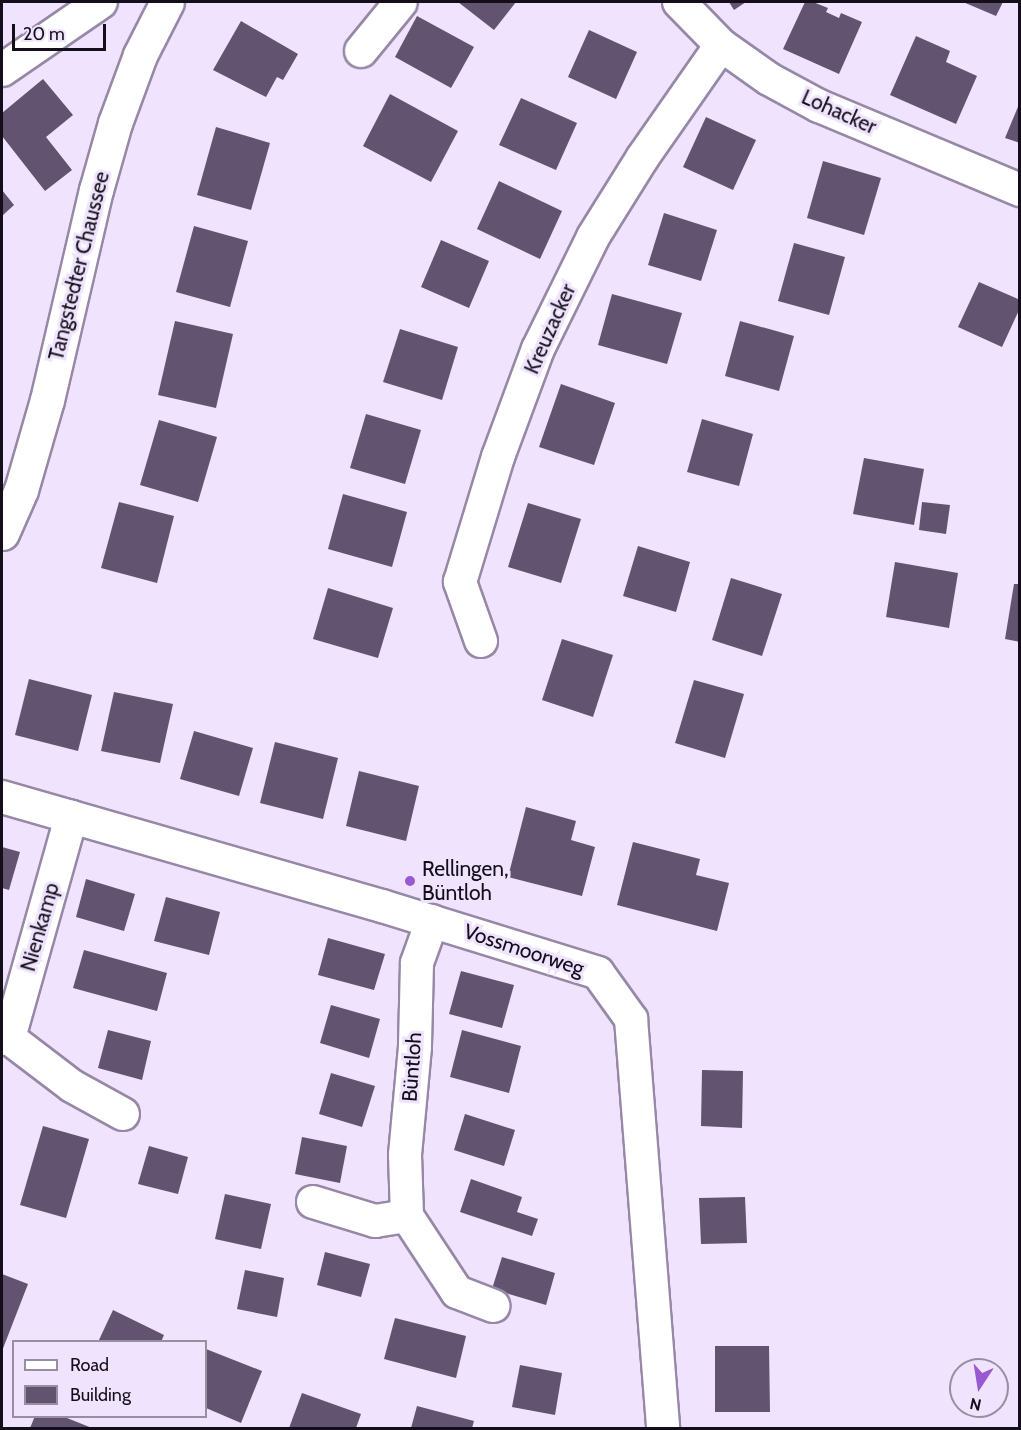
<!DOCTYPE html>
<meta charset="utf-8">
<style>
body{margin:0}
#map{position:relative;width:1021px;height:1430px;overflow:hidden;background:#efe3fe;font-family:Cabin,sans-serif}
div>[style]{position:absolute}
.building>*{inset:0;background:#625470}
.roads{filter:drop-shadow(2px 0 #9688a6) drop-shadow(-2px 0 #9688a6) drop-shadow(0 2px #9688a6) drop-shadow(0 -2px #9688a6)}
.minor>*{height:32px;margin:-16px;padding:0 16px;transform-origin:16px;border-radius:16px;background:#fff}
.major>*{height:33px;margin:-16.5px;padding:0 16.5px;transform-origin:16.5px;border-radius:16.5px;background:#fff}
.dots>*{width:16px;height:16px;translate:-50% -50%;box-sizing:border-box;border:3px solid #efe3fe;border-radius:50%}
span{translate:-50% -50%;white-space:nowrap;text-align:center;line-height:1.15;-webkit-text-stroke:6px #efe3fe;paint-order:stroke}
.street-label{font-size:21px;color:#130e19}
.poi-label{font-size:21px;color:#130e19}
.left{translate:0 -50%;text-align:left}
.frame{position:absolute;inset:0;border:3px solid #130e19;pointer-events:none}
.legend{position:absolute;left:12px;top:1340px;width:195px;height:78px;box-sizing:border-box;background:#efe3fe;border:2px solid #978ea2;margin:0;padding:8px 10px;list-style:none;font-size:18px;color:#130e19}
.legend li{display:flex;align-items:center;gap:12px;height:30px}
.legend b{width:30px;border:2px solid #978ea2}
.north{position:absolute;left:949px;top:1358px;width:60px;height:60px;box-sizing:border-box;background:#efe3fe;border:2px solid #978ea2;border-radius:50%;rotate:192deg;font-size:16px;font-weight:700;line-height:24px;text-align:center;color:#130e19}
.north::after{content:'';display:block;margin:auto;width:21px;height:27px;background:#9959d0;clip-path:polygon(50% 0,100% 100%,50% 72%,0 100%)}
.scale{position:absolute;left:12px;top:24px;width:94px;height:27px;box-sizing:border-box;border:3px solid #130e19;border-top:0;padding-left:8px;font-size:18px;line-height:21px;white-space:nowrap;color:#130e19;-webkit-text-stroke:4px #efe3fe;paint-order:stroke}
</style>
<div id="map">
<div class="building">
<div style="clip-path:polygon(458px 2px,516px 2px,494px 30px)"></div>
<div style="clip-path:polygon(729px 2px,746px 2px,734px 10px)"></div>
<div style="clip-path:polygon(805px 2px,813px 2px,828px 8px,826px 12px,839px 18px,841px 13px,862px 22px,839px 74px,783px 49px)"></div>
<div style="clip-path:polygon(963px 2px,1003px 2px,996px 16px)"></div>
<div style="clip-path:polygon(417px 16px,474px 47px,451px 88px,395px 57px)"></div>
<div style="clip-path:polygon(241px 21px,298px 54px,283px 80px,277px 77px,266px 97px,213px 70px)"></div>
<div style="clip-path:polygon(589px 30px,637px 52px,616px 99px,568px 77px)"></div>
<div style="clip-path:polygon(916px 36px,950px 51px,946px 62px,977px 76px,956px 124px,890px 95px)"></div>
<div style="clip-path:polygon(43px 79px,73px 115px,46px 137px,72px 170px,45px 191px,2px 136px,2px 113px)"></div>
<div style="clip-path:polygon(390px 94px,458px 131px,431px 182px,363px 146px)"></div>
<div style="clip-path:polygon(521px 98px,577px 123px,556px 170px,499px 145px)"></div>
<div style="clip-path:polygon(1020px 102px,1020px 143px,1005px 138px)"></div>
<div style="clip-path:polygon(706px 117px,756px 140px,733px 190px,683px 167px)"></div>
<div style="clip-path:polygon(216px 127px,270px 143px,251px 210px,197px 195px)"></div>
<div style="clip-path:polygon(823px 161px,881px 178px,864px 235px,807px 218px)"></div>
<div style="clip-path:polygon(499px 181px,562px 211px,540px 259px,477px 229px)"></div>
<div style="clip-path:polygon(2px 190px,14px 205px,2px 216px)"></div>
<div style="clip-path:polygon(664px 213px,717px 230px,701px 281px,648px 265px)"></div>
<div style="clip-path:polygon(194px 226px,248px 241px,230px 307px,176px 292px)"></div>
<div style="clip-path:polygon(441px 240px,489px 261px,469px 308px,421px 287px)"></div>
<div style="clip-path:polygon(794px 243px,845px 257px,829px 315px,778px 301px)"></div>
<div style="clip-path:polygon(979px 282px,1020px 300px,1020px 308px,1002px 347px,958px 327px)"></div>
<div style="clip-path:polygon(612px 294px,682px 313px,667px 364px,598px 345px)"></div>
<div style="clip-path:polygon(175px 321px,233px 334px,216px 408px,158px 395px)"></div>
<div style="clip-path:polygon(740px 321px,794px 336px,779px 391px,725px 376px)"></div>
<div style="clip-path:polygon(400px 329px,458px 347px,442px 400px,383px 382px)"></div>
<div style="clip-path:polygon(561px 384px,615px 403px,594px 465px,539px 447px)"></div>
<div style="clip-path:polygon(366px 414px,421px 430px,405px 484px,350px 468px)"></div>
<div style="clip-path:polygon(702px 419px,753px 434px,739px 486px,687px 472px)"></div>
<div style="clip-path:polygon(159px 420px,217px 437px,198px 502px,140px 485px)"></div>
<div style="clip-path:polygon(864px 458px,924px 469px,914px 525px,853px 514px)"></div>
<div style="clip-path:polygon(343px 494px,407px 512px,392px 567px,328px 549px)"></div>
<div style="clip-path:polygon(119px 502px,174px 516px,157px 583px,101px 568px)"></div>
<div style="clip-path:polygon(922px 502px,950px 505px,946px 534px,919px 530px)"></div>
<div style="clip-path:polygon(528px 503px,581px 519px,561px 583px,508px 567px)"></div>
<div style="clip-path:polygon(638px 546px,690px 562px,676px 612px,623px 596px)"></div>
<div style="clip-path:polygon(895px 562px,958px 573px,949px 628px,886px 617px)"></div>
<div style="clip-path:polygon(731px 578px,782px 594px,762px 656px,712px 640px)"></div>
<div style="clip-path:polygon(1014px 584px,1020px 584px,1020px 642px,1005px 639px)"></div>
<div style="clip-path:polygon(328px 588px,393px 608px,378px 658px,313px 639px)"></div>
<div style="clip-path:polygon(562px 639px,613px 655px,593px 717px,542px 700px)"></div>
<div style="clip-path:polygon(29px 679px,92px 695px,78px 751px,15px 735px)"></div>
<div style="clip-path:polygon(694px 680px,744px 694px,725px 758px,675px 743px)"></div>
<div style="clip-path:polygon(114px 692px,173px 704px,160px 763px,101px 751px)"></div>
<div style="clip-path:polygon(194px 731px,253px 748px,239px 796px,180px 779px)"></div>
<div style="clip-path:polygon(275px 742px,338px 758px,323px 819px,260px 803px)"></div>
<div style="clip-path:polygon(359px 771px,419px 786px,406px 841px,346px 826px)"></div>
<div style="clip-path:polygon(526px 807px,576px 821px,571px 840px,595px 847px,582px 896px,508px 877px)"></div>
<div style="clip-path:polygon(633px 842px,700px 859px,696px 875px,729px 883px,717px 931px,617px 905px)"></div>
<div style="clip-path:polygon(2px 847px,20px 852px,9px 890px,2px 888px)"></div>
<div style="clip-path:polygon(86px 879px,135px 894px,124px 931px,76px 917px)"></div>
<div style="clip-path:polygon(166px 897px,220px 912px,209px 955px,154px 941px)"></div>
<div style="clip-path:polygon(328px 938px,385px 954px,374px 990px,318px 975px)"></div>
<div style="clip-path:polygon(84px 950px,167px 973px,157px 1011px,73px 988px)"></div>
<div style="clip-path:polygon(461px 971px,514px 985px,502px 1028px,449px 1014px)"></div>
<div style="clip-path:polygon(331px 1005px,380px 1019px,369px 1058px,320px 1043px)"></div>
<div style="clip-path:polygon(108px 1030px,151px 1041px,142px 1080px,98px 1068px)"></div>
<div style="clip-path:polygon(462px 1030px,521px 1046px,509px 1093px,450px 1077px)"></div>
<div style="clip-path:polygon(702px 1070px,743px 1071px,742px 1128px,701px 1126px)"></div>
<div style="clip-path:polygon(331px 1073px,375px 1086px,362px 1127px,319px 1114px)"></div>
<div style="clip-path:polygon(465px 1114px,515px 1130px,504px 1166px,454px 1150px)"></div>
<div style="clip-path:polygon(43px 1126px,89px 1139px,66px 1218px,20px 1205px)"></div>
<div style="clip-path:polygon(302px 1137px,347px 1146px,340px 1183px,295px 1174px)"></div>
<div style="clip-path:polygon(149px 1146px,188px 1157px,178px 1194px,138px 1184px)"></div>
<div style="clip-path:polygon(471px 1179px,522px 1197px,517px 1212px,538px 1219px,532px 1236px,460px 1212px)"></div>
<div style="clip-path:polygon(225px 1194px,271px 1204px,261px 1249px,215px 1239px)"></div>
<div style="clip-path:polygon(745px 1197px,747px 1243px,701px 1244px,699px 1198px)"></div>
<div style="clip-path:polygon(325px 1252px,370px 1264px,361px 1297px,317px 1285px)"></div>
<div style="clip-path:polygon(502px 1257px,555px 1273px,546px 1305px,492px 1289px)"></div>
<div style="clip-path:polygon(245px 1270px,284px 1278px,277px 1317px,237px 1309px)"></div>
<div style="clip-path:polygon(2px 1274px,28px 1284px,2px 1351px)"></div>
<div style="clip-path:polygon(113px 1310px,164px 1335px,161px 1342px,98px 1342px)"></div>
<div style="clip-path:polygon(395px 1318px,466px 1336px,456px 1378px,384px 1359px)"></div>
<div style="clip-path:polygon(715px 1346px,769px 1346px,770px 1412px,715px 1412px)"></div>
<div style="clip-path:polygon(206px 1349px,262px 1371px,241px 1423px,206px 1408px)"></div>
<div style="clip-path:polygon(520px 1365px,562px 1373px,555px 1415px,512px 1407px)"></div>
<div style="clip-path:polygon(302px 1393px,361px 1414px,356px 1428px,289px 1428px)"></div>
<div style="clip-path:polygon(417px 1406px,474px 1421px,472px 1428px,411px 1428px)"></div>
<div style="clip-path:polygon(35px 1416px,62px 1416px,92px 1428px,30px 1428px)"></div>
</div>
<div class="roads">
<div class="minor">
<div style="left:679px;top:2px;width:60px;rotate:45.7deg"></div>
<div style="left:721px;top:45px;width:59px;rotate:35.3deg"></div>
<div style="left:769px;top:79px;width:57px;rotate:28.4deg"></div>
<div style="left:819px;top:106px;width:218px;rotate:22.7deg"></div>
<div style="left:361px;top:51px;width:63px;rotate:-50.8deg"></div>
<div style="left:2px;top:70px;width:120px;rotate:-34.5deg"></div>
<div style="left:481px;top:641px;width:63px;rotate:-109.6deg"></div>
<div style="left:460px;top:582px;width:131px;rotate:-73.1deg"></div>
<div style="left:498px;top:457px;width:115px;rotate:-69.7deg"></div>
<div style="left:538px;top:349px;width:125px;rotate:-63.8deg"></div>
<div style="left:593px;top:237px;width:94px;rotate:-58deg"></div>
<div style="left:643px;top:157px;width:136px;rotate:-55.1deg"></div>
<div style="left:2px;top:797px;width:395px;rotate:16deg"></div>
<div style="left:382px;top:906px;width:226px;rotate:17.2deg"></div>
<div style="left:598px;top:973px;width:57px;rotate:54.3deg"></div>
<div style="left:631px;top:1019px;width:410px;rotate:85.5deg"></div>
<div style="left:432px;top:921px;width:45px;rotate:109.7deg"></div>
<div style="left:417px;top:963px;width:84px;rotate:91.4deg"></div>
<div style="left:415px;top:1047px;width:108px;rotate:95.3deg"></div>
<div style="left:405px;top:1155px;width:61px;rotate:88.1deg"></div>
<div style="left:407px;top:1216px;width:91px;rotate:56.7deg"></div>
<div style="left:457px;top:1292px;width:39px;rotate:21deg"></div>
<div style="left:9px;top:1038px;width:79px;rotate:37.3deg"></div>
<div style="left:72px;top:1086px;width:58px;rotate:28.8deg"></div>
<div style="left:2px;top:1039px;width:7px;rotate:-8deg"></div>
<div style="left:9px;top:1038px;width:230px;rotate:-74.3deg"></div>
<div style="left:313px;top:1202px;width:65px;rotate:17deg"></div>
<div style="left:375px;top:1221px;width:32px;rotate:-9deg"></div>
</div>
<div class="major">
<div style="left:2px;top:533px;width:47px;rotate:-66.2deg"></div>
<div style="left:21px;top:490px;width:94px;rotate:-73.9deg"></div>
<div style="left:47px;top:400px;width:216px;rotate:-76.9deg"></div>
<div style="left:96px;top:190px;width:70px;rotate:-74.2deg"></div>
<div style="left:115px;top:123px;width:72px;rotate:-69.8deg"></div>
<div style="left:140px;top:55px;width:59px;rotate:-63deg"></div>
</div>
</div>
<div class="dots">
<div style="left:410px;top:881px;background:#9959d0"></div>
</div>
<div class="street-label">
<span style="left:839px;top:112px;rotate:24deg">Lohacker</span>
<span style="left:79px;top:266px;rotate:-76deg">Tangstedter Chaussee</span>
<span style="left:550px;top:329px;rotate:-66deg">Kreuzacker</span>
<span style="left:40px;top:927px;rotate:-74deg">Nienkamp</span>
<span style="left:524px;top:950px;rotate:18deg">Vossmoorweg</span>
<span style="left:412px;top:1067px;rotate:-86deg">Büntloh</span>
</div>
<div class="poi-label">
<span class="left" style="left:422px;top:881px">Rellingen,<br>Büntloh</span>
</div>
<div class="frame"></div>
<ul class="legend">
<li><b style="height:8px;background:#fff"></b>Road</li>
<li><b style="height:16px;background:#625470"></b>Building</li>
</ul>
<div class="north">N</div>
<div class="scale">20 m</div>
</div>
